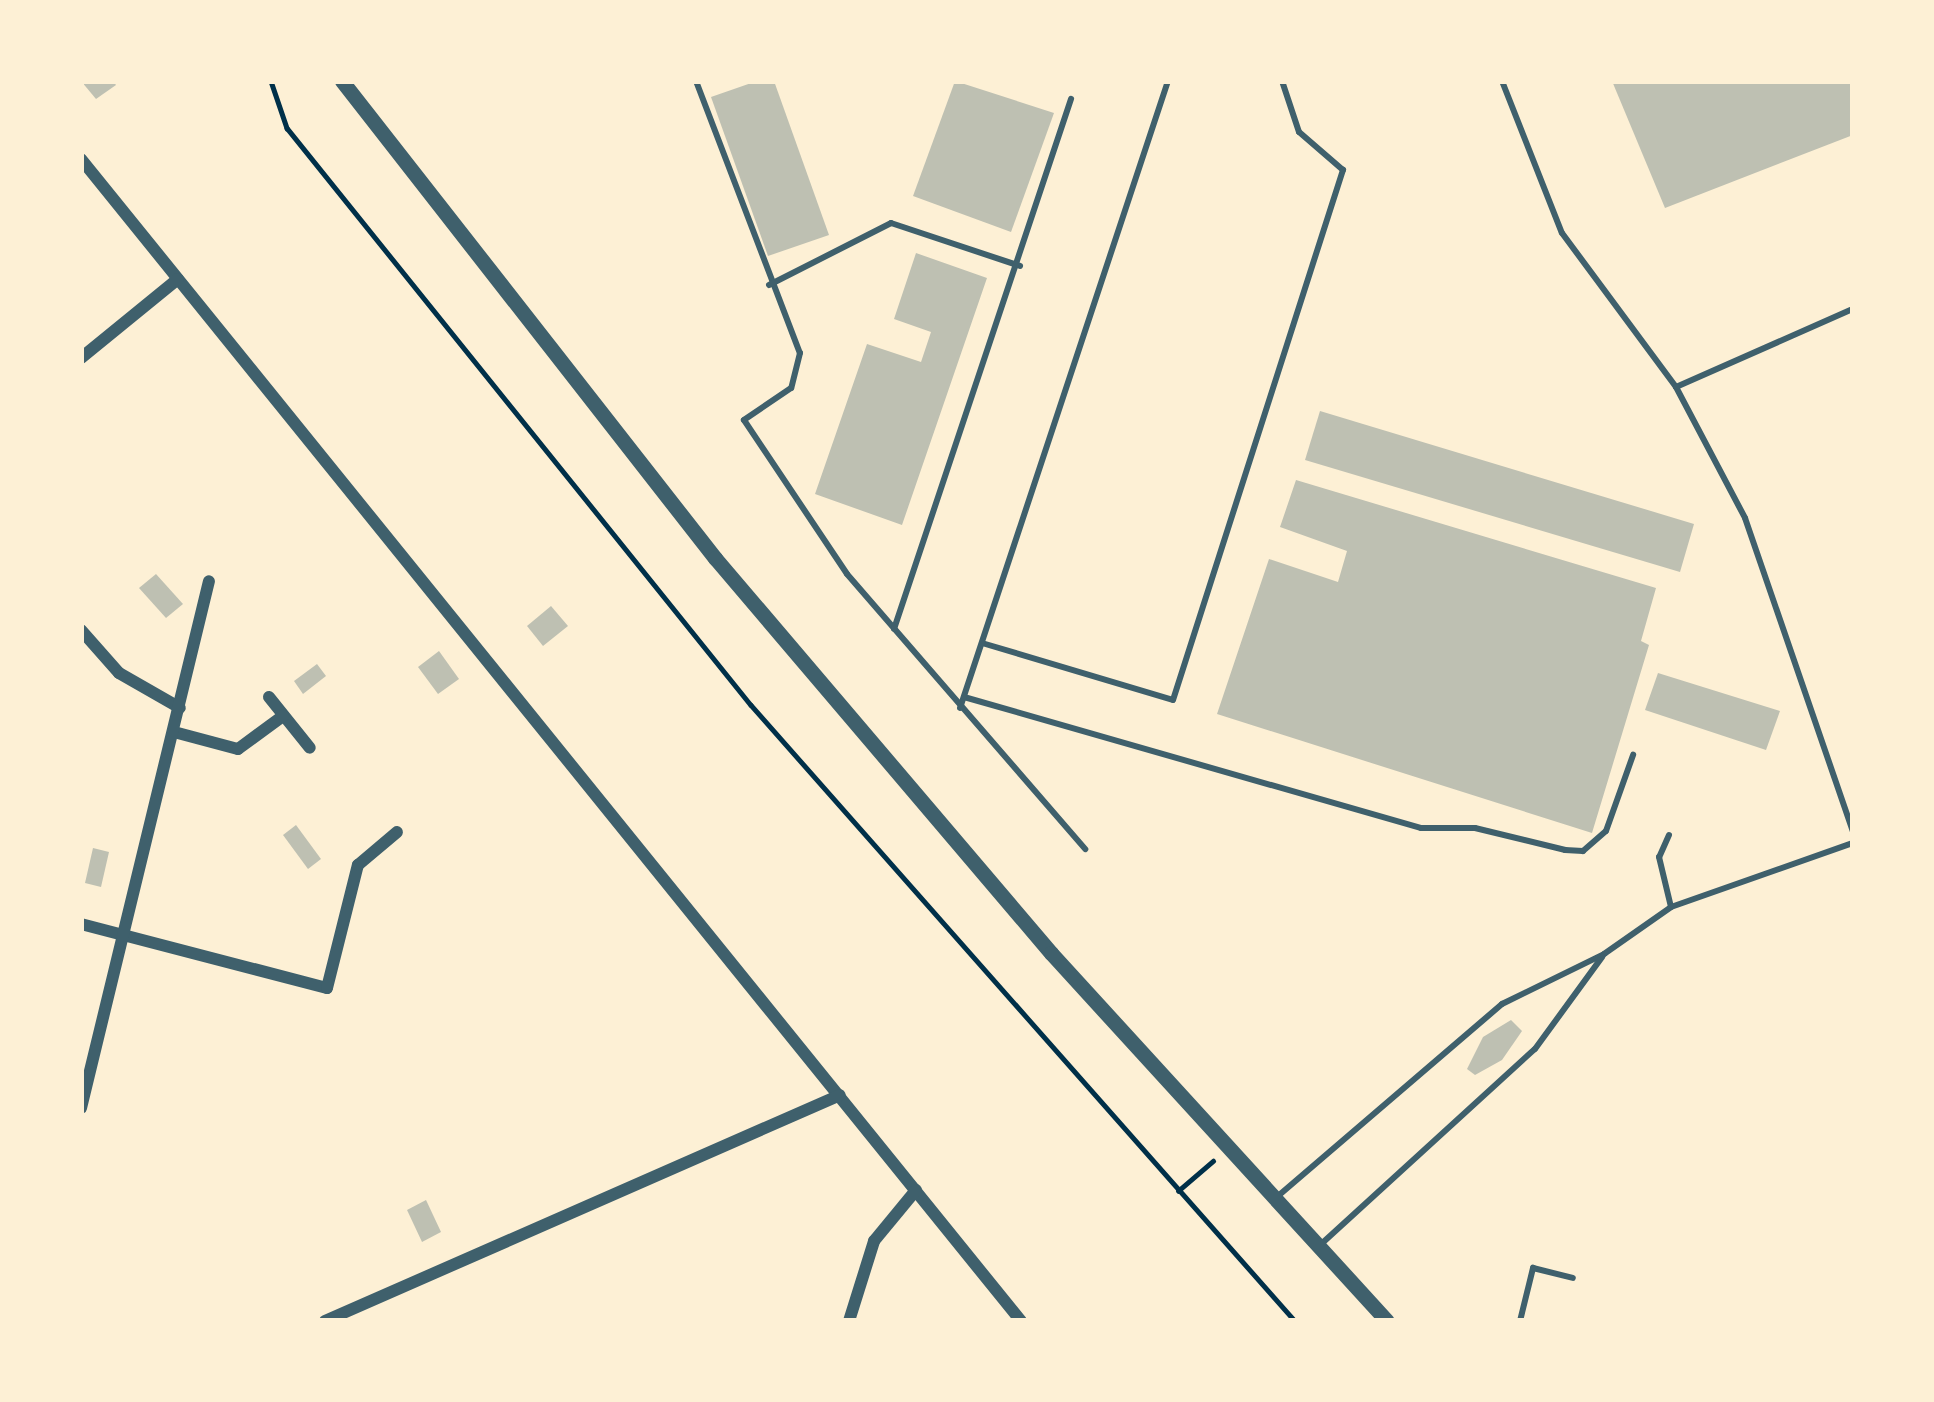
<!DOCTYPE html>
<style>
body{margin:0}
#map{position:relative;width:1934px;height:1402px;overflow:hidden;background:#fdf0d5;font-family:Lora,serif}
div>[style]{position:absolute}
.building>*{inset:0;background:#bec0b2}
.path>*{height:4.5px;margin:-2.25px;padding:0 2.25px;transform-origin:2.25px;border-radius:2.25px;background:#003049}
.service>*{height:6px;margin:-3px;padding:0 3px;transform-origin:3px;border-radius:3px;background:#3f606c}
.minor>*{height:12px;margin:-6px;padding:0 6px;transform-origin:6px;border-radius:6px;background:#3f606c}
.tertiary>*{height:15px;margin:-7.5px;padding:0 7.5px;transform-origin:7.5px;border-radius:7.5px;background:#3f606c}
span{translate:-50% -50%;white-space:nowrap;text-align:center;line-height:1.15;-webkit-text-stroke:9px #fdf0d5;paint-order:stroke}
.frame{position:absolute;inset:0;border:84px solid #fdf0d5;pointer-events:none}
</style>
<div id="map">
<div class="building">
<div style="clip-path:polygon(81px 81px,113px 81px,116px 85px,96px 99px)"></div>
<div style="clip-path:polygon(757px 81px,774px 81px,829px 235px,768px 256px,711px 97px)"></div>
<div style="clip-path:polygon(955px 81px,1054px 113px,1011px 232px,913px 196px)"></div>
<div style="clip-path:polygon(1612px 81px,1853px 81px,1853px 135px,1665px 208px)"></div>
<div style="clip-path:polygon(916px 253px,987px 278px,902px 525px,815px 494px,867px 344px,921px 362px,931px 332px,894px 319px)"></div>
<div style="clip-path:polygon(1320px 411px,1694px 524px,1680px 572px,1305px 460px)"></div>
<div style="clip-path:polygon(1296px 480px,1656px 588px,1641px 641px,1649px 645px,1592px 833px,1217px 714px,1269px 559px,1338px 582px,1347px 551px,1280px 527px)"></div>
<div style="clip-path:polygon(156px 574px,183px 604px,166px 618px,139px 588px)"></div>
<div style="clip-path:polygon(551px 606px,568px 626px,543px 646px,527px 626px)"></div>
<div style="clip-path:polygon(439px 651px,459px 679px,438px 694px,418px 667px)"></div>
<div style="clip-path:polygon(317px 664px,326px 676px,303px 694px,294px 681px)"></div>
<div style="clip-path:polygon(1658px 673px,1780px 711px,1766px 750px,1645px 710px)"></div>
<div style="clip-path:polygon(296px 825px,321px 859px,308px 869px,283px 835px)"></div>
<div style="clip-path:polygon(93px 848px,109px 852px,101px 887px,85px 883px)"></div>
<div style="clip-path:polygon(1511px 1020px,1522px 1031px,1502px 1060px,1475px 1075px,1467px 1069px,1483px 1037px)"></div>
<div style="clip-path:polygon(426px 1200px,441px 1232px,422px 1242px,407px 1210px)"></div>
</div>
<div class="path">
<div style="left:271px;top:81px;width:50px;rotate:71.2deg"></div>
<div style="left:287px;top:128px;width:740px;rotate:51.2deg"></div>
<div style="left:751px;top:705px;width:822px;rotate:48.55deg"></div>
<div style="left:1178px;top:1191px;width:46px;rotate:-40.6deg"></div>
</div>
<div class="service">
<div style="left:696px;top:81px;width:291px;rotate:69.1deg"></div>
<div style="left:800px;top:353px;width:36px;rotate:104deg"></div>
<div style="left:791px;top:388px;width:57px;rotate:145.8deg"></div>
<div style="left:744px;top:420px;width:185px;rotate:56.2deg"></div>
<div style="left:847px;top:574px;width:364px;rotate:49.1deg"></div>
<div style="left:1502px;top:81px;width:163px;rotate:68.5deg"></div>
<div style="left:1562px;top:233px;width:192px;rotate:53.5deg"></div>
<div style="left:1676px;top:387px;width:148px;rotate:62.2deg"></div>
<div style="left:1745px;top:518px;width:331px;rotate:71deg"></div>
<div style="left:769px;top:285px;width:137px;rotate:-26.9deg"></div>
<div style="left:891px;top:223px;width:136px;rotate:18.4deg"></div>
<div style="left:1676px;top:387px;width:193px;rotate:-23.8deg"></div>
<div style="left:894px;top:629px;width:559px;rotate:-71.53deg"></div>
<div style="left:982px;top:643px;width:199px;rotate:16.6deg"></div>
<div style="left:1173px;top:700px;width:557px;rotate:-72.22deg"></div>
<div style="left:1343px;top:170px;width:58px;rotate:-139.2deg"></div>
<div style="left:1299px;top:132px;width:54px;rotate:-108.4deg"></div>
<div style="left:964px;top:697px;width:475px;rotate:16deg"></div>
<div style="left:1421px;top:828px;width:54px"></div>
<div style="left:1475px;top:828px;width:93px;rotate:13.7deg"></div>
<div style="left:1565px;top:850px;width:18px;rotate:3deg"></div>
<div style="left:1583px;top:851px;width:30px;rotate:-41deg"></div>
<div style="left:1606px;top:831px;width:81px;rotate:-70.4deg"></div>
<div style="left:960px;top:708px;width:661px;rotate:-71.65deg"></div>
<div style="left:1669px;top:835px;width:24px;rotate:114deg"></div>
<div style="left:1659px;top:857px;width:51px;rotate:76.5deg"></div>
<div style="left:1278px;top:1196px;width:295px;rotate:-40.6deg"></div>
<div style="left:1502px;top:1004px;width:114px;rotate:-26.1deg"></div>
<div style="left:1604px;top:954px;width:82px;rotate:-35deg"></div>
<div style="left:1671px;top:907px;width:193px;rotate:-19.4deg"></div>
<div style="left:1319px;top:1246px;width:292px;rotate:-42.4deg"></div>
<div style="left:1535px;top:1049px;width:114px;rotate:-53.9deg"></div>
<div style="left:1520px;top:1321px;width:55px;rotate:-76.2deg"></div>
<div style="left:1533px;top:1268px;width:41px;rotate:14deg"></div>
</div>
<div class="minor">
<div style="left:81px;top:159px;width:1495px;rotate:51.03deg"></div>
<div style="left:81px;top:358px;width:125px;rotate:-39.2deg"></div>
<div style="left:81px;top:630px;width:57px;rotate:48.5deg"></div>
<div style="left:119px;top:673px;width:70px;rotate:29.8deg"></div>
<div style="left:269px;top:697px;width:65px;rotate:51.2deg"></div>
<div style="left:174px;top:732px;width:66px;rotate:14.9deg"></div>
<div style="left:238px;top:749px;width:56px;rotate:-36.3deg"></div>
<div style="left:81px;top:924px;width:254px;rotate:14.6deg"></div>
<div style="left:327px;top:988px;width:127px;rotate:-75.9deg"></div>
<div style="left:358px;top:865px;width:51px;rotate:-40.2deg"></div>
<div style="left:81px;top:1108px;width:542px;rotate:-76.35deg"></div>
<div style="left:325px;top:1321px;width:562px;rotate:-23.69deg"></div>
<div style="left:849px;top:1321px;width:84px;rotate:-72.6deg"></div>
<div style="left:874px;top:1241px;width:66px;rotate:-50.5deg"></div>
</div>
<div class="tertiary">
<div style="left:342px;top:81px;width:606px;rotate:51.98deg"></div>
<div style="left:715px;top:558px;width:519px;rotate:49.61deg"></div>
<div style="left:1051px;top:953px;width:498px;rotate:47.6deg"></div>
</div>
<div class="frame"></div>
</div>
